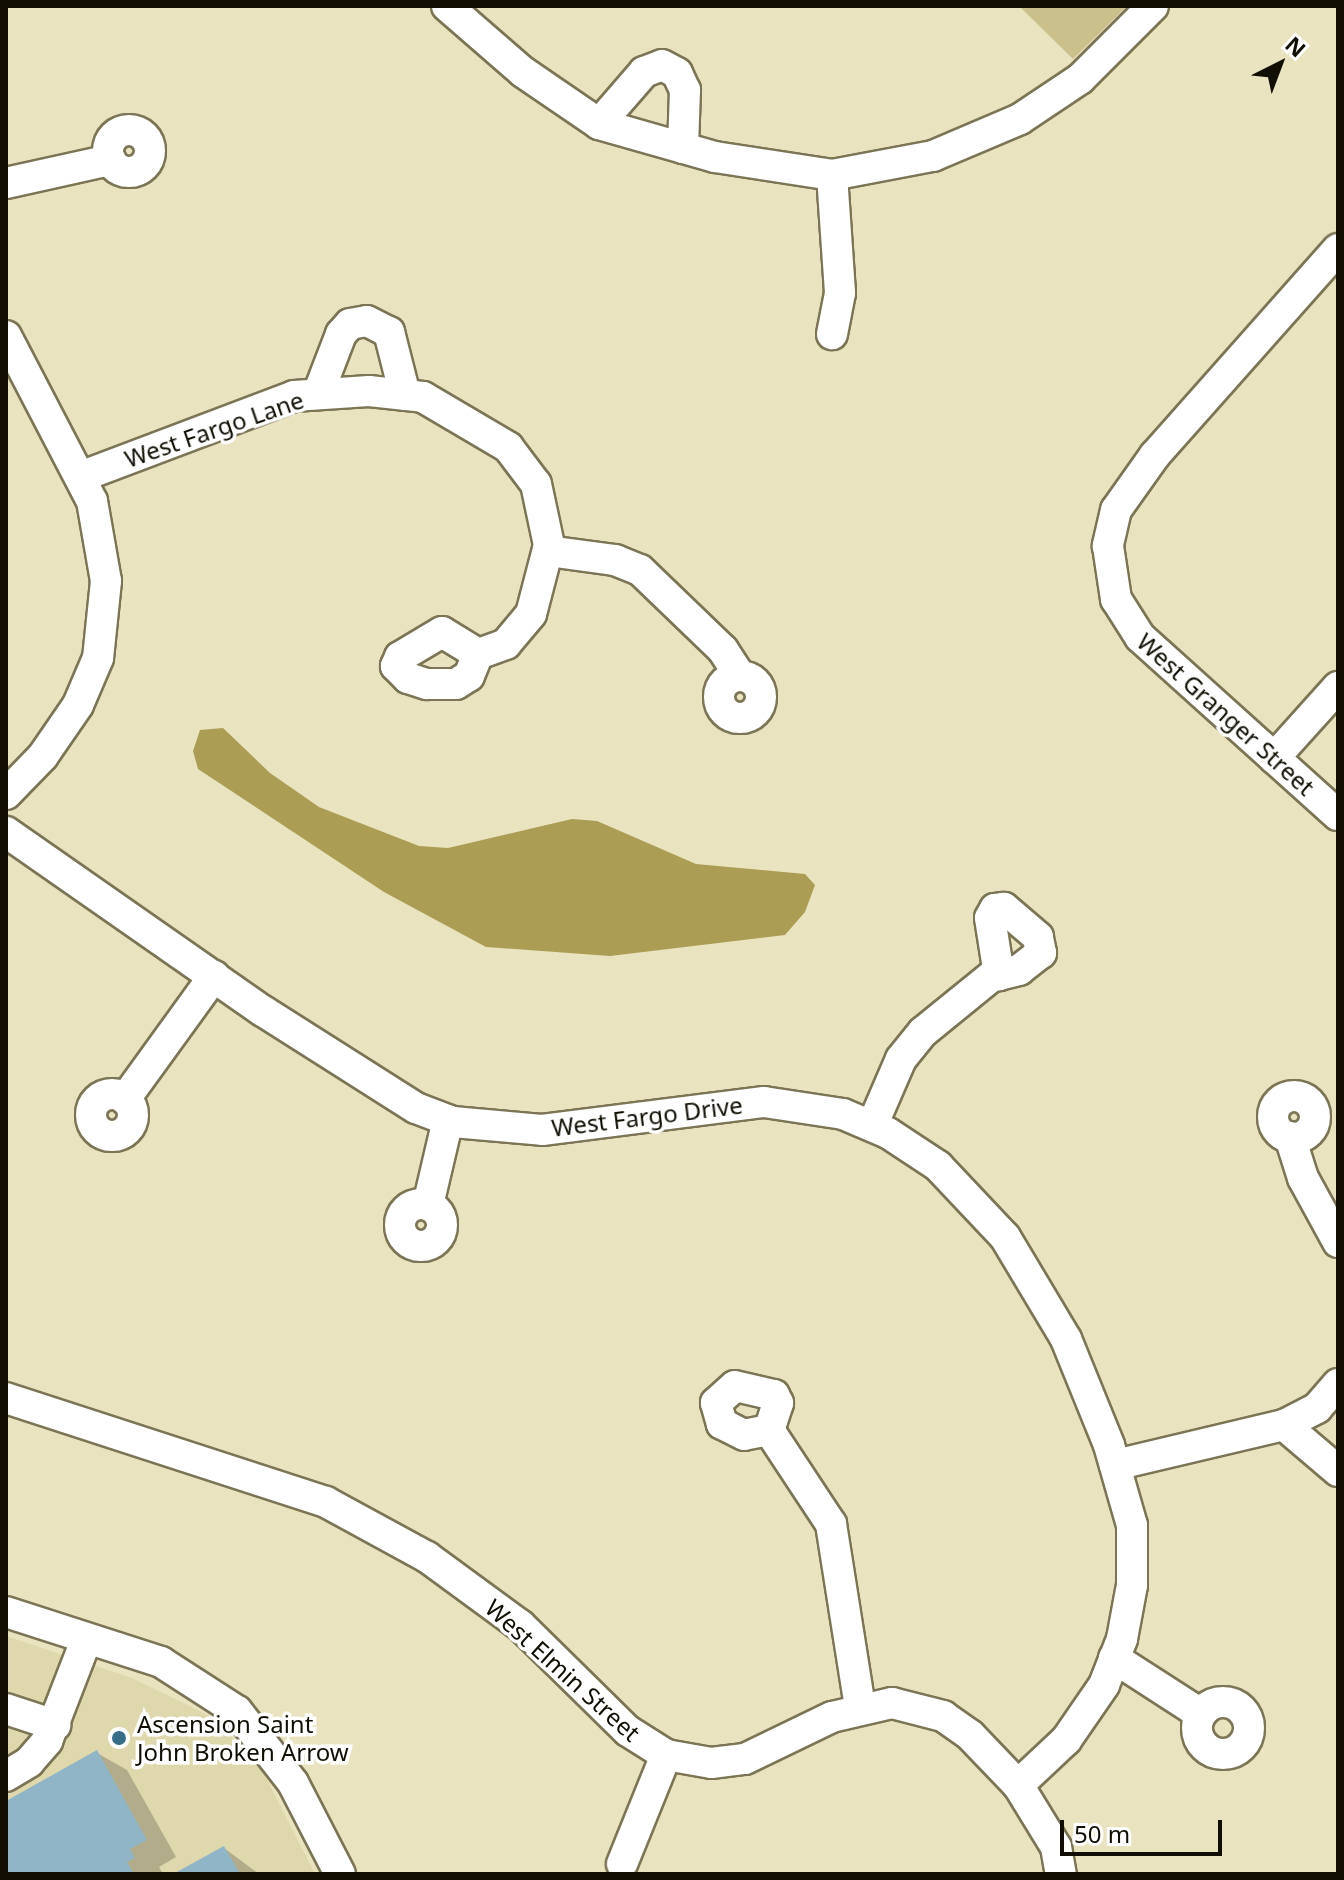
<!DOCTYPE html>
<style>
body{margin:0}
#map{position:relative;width:1344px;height:1880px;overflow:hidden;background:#eae3bf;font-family:"Noto Sans",sans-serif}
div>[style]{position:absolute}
.built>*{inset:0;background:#dfd8ad}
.green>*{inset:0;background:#c9c08c}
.water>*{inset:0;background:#ab9d54}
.shadow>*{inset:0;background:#0003}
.building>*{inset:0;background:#90b5c7}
.roads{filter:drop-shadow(2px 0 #7b7555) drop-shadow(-2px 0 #7b7555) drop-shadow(0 2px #7b7555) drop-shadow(0 -2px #7b7555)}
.minor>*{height:30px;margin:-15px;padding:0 15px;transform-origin:15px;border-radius:15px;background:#fff}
.minor>.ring{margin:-15px;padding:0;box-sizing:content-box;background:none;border:30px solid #fff;border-radius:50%}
.dots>*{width:22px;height:22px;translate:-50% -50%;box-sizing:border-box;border:4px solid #fff;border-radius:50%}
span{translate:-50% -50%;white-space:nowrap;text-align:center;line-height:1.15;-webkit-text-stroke:7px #fff;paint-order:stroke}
.street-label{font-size:24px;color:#110f04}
.poi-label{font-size:24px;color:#110f04}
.left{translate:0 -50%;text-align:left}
.frame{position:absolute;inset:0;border:8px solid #110f04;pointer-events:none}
.north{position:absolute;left:1240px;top:24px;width:80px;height:80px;-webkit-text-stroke:6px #fff;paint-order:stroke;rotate:42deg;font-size:22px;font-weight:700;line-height:32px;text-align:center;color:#110f04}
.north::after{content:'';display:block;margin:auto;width:28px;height:36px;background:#110f04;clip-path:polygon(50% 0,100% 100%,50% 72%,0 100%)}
.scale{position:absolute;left:1060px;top:1820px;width:162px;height:36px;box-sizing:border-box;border:4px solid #110f04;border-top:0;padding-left:10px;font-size:24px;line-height:28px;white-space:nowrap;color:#110f04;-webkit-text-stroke:6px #fff;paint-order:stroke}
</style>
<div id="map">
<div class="built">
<div style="clip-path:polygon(6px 1636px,132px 1678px,208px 1715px,257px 1760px,315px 1874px,6px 1874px)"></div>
</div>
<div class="green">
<div style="clip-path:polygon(1019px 6px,1127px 6px,1073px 59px)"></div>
</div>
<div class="water">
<div style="clip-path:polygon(223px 728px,270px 773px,319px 807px,419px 846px,448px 848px,572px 819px,597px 821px,696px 864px,805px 874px,815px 885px,805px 912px,785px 935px,610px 956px,486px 947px,384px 892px,198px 769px,193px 751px,200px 730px)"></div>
</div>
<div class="shadow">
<div style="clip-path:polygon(97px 1753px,127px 1770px,176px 1857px,159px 1867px,163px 1874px,6px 1874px,6px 1803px)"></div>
<div style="clip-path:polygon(224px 1848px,259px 1874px,177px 1874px)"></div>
</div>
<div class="building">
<div style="clip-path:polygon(97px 1750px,147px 1840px,130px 1849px,135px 1858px,127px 1862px,134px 1874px,6px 1874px,6px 1801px)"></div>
<div style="clip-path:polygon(224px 1846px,240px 1874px,173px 1874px)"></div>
</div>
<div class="roads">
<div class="minor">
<div style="left:447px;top:6px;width:101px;rotate:41deg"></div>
<div style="left:523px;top:72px;width:92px;rotate:34.4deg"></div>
<div style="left:599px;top:124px;width:121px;rotate:15.9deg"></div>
<div style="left:715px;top:157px;width:118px;rotate:8.7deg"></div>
<div style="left:832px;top:175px;width:103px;rotate:-10.7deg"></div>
<div style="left:933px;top:156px;width:95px;rotate:-23deg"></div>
<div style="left:1020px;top:119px;width:72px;rotate:-33.7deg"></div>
<div style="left:1080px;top:79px;width:103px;rotate:-45deg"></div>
<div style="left:599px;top:124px;width:69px;rotate:-49.1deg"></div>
<div style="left:644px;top:72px;width:19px;rotate:-21deg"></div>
<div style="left:662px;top:65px;width:17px;rotate:28deg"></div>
<div style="left:677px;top:73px;width:19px;rotate:65deg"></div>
<div style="left:685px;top:90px;width:58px;rotate:92deg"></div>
<div class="ring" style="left:108px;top:130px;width:12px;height:12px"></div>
<div style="left:832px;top:175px;width:118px;rotate:86.1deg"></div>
<div style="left:840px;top:293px;width:42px;rotate:101deg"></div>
<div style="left:6px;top:183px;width:107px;rotate:-12.5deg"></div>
<div style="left:1338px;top:249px;width:276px;rotate:131.6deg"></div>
<div style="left:1155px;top:455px;width:67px;rotate:125.3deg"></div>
<div style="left:1116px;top:510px;width:37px;rotate:103deg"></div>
<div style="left:1108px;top:546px;width:54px;rotate:81.4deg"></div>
<div style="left:1116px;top:599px;width:45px;rotate:57.7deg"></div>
<div style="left:1140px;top:637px;width:266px;rotate:42deg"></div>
<div style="left:6px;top:336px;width:186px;rotate:62.5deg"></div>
<div style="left:92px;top:501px;width:81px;rotate:80.1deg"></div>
<div style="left:106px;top:581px;width:77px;rotate:95.9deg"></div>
<div style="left:98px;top:658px;width:51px;rotate:113.1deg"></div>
<div style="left:78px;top:705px;width:62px;rotate:124.5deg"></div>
<div style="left:43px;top:756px;width:53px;rotate:134.2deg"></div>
<div style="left:318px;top:394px;width:64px;rotate:-69deg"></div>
<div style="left:341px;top:334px;width:13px;rotate:-48deg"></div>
<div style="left:350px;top:324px;width:17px;rotate:-10deg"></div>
<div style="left:367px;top:321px;width:25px;rotate:27deg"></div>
<div style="left:389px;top:332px;width:65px;rotate:75.7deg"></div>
<div style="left:80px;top:477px;width:229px;rotate:-20.7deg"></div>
<div style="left:294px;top:396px;width:75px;rotate:-3.8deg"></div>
<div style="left:369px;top:391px;width:54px;rotate:6.3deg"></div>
<div style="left:423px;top:397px;width:99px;rotate:30.5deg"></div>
<div style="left:508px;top:447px;width:46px;rotate:52.9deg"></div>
<div style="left:536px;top:484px;width:62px;rotate:78deg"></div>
<div style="left:549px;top:545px;width:71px;rotate:104.6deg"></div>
<div style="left:531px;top:614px;width:39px;rotate:130deg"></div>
<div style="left:506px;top:644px;width:30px;rotate:160deg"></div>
<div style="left:478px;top:654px;width:42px;rotate:-148.6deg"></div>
<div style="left:442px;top:632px;width:49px;rotate:149.2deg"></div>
<div style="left:400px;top:657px;width:10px;rotate:114deg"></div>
<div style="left:396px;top:666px;width:17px;rotate:45deg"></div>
<div style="left:408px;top:678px;width:20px;rotate:18deg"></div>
<div style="left:427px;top:684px;width:29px"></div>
<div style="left:456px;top:684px;width:15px;rotate:-32deg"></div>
<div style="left:469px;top:676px;width:24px;rotate:-68deg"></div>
<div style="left:548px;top:551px;width:68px;rotate:7.7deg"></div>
<div style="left:615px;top:560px;width:27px;rotate:22deg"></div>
<div style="left:640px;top:570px;width:115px;rotate:43.9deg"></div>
<div style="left:723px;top:650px;width:31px;rotate:57deg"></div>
<div class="ring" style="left:719px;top:676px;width:12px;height:12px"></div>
<div style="left:1274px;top:758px;width:96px;rotate:-48deg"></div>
<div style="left:6px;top:832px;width:313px;rotate:34.9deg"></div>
<div style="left:263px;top:1011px;width:181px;rotate:32.4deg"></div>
<div style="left:416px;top:1108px;width:40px;rotate:21deg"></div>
<div style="left:453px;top:1122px;width:89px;rotate:5.1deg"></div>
<div style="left:542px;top:1130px;width:224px;rotate:-7.2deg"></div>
<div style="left:764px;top:1102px;width:80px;rotate:8.6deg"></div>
<div style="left:843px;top:1114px;width:49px;rotate:22.9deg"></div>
<div style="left:888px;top:1133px;width:60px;rotate:33.4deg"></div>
<div style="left:938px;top:1166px;width:98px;rotate:46.7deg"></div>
<div style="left:1005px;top:1237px;width:119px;rotate:59.1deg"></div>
<div style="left:1066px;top:1339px;width:114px;rotate:67.9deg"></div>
<div style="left:1109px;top:1445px;width:83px;rotate:74deg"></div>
<div style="left:1132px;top:1525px;width:60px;rotate:90deg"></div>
<div style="left:1132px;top:1585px;width:55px;rotate:100.5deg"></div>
<div style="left:1122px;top:1639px;width:49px;rotate:111.4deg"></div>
<div style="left:1104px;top:1685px;width:67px;rotate:124.6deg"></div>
<div style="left:1066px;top:1740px;width:66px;rotate:136.8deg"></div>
<div class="ring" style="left:91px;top:1094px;width:12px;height:12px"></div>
<div class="ring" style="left:1273px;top:1096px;width:12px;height:12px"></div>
<div style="left:125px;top:1099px;width:152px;rotate:-54.1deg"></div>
<div style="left:872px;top:1126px;width:73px;rotate:-66.6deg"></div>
<div style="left:901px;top:1059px;width:35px;rotate:-51deg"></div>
<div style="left:923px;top:1032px;width:89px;rotate:-39.1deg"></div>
<div style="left:992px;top:976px;width:7px;rotate:-8deg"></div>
<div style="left:999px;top:975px;width:21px;rotate:-14deg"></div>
<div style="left:1019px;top:970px;width:28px;rotate:-38deg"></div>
<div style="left:1041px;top:953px;width:16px;rotate:-101deg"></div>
<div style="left:1038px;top:937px;width:45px;rotate:-139.5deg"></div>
<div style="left:1004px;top:908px;width:9px;rotate:174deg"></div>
<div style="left:995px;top:909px;width:10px;rotate:119deg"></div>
<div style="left:990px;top:918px;width:58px;rotate:81deg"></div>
<div style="left:1290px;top:1137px;width:43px;rotate:72.4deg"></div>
<div style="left:1303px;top:1178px;width:73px;rotate:61.3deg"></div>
<div class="ring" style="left:400px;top:1204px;width:12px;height:12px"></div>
<div style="left:428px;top:1205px;width:87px;rotate:-76.8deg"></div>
<div style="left:735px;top:1386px;width:40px;rotate:13deg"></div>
<div style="left:774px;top:1395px;width:9px;rotate:63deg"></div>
<div style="left:778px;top:1403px;width:28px;rotate:108deg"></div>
<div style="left:769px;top:1430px;width:25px;rotate:169deg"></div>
<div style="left:744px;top:1435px;width:25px;rotate:-153deg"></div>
<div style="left:722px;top:1424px;width:22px;rotate:-106deg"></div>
<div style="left:716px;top:1403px;width:25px;rotate:-42deg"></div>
<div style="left:6px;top:1398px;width:336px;rotate:18deg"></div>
<div style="left:326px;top:1502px;width:115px;rotate:28.6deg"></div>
<div style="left:427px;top:1557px;width:115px;rotate:36.2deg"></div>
<div style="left:520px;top:1625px;width:151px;rotate:44.5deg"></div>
<div style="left:628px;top:1731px;width:45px;rotate:32.3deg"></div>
<div style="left:666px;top:1755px;width:46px;rotate:10.1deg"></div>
<div style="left:711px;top:1763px;width:34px;rotate:-7deg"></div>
<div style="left:745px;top:1759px;width:97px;rotate:-25.8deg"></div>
<div style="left:832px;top:1717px;width:62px;rotate:-13.1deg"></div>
<div style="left:892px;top:1703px;width:53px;rotate:14.3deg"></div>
<div style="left:943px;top:1716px;width:33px;rotate:35deg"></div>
<div style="left:970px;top:1735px;width:69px;rotate:46.2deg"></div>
<div style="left:1018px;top:1785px;width:73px;rotate:58.5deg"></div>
<div style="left:1056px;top:1847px;width:27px;rotate:80deg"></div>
<div style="left:1284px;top:1425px;width:71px;rotate:40.4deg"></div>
<div style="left:769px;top:1430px;width:113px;rotate:56.6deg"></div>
<div style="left:831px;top:1524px;width:185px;rotate:81deg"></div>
<div style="left:1115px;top:1465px;width:174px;rotate:-13.3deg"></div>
<div style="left:1284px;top:1425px;width:37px;rotate:-27deg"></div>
<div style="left:1317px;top:1408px;width:32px;rotate:-49deg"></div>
<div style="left:6px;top:1612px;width:163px;rotate:17.9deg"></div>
<div style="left:161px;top:1662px;width:90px;rotate:32.8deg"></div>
<div style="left:237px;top:1711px;width:91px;rotate:52.1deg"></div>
<div style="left:293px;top:1783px;width:102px;rotate:62.7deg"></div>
<div style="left:1114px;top:1658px;width:103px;rotate:32.8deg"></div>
<div class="ring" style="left:1197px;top:1702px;width:22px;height:22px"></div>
<div style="left:6px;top:1709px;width:52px;rotate:18.1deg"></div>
<div style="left:6px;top:1776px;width:27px;rotate:-31deg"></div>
<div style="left:29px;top:1762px;width:28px;rotate:-49deg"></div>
<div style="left:47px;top:1741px;width:110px;rotate:-68.8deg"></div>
<div style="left:622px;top:1864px;width:118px;rotate:-68deg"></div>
</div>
</div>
<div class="dots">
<div style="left:119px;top:1738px;background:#356e88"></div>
</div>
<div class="street-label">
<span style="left:214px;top:429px;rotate:-19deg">West Fargo Lane</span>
<span style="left:1226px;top:714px;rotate:42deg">West Granger Street</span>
<span style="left:647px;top:1116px;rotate:-7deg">West Fargo Drive</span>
<span style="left:563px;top:1670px;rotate:42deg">West Elmin Street</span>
</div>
<div class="poi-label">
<span class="left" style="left:137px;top:1738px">Ascension Saint<br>John Broken Arrow</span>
</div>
<div class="frame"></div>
<div class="north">N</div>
<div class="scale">50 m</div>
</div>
